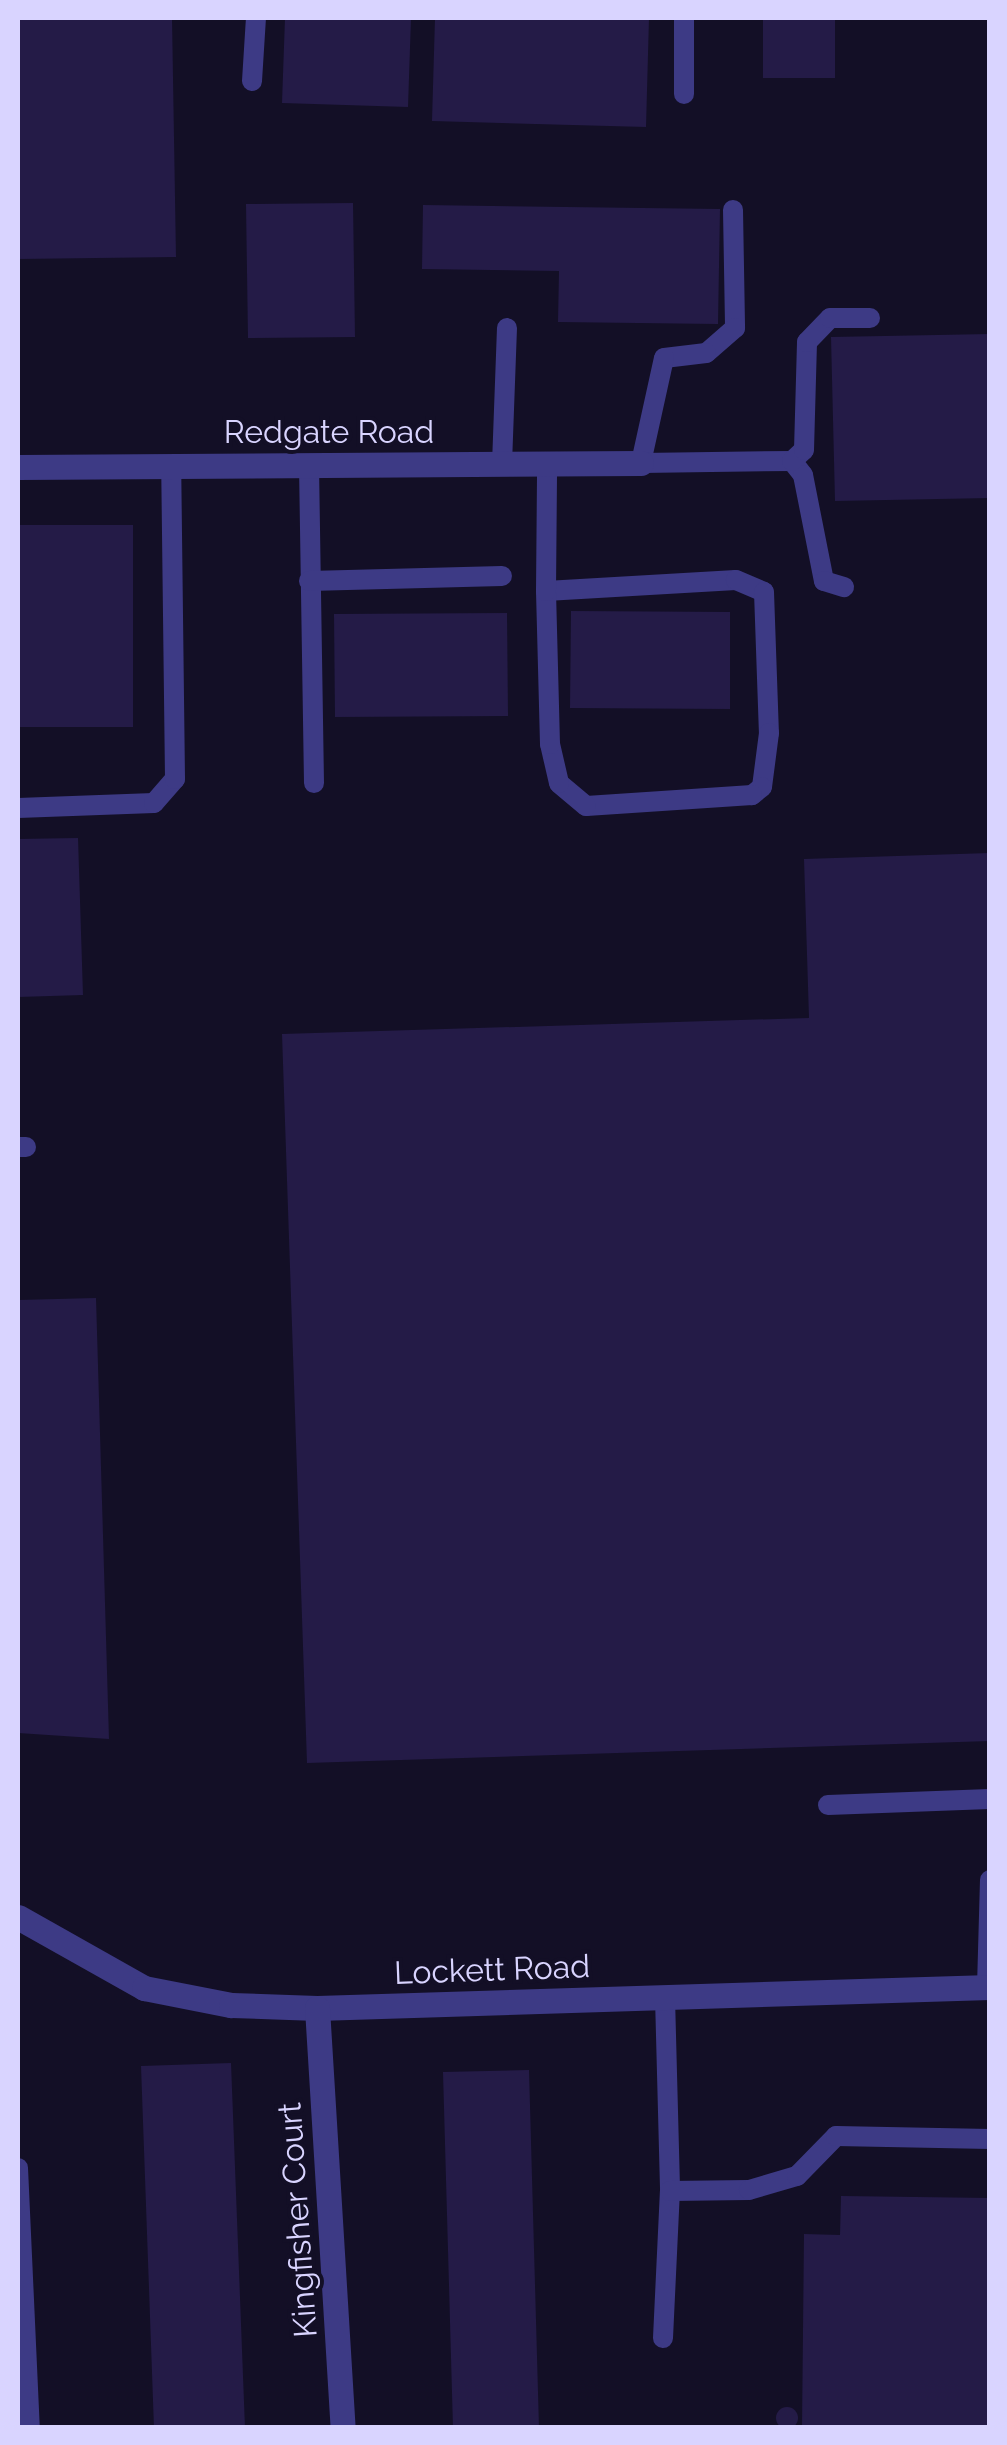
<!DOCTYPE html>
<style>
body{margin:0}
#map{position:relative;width:1007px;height:2445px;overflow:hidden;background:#130f26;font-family:Raleway,sans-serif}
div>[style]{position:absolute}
.building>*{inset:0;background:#241b47}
.round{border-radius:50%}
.lane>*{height:20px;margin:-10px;padding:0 10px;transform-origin:10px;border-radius:10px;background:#3d3a85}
.street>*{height:25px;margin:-12.5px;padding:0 12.5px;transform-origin:12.5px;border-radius:12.5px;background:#3d3a85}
span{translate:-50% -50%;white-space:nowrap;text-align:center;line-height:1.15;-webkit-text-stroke:8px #130f26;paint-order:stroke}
.street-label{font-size:32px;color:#d9d4ff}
.frame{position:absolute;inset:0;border:20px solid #d9d4ff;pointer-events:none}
</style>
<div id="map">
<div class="building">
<div style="clip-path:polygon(18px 18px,172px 18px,176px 257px,18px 259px)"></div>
<div style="clip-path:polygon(285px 18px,411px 18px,408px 107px,282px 103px)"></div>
<div style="clip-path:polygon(435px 18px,649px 18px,646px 127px,432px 121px)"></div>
<div style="clip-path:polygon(763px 18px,835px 18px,835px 78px,763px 78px)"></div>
<div style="clip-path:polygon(353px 203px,355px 337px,248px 338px,246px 204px)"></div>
<div style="clip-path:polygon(423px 205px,720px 209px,718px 324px,558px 322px,559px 271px,422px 269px)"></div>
<div style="clip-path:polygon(990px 334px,990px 498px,835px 501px,831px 337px)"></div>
<div style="clip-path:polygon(18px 525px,133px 525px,133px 727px,18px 727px)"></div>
<div style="clip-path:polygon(571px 611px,730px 612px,730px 709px,570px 708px)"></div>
<div style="clip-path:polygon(507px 613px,508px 716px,335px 717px,334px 614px)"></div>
<div style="clip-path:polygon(78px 838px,83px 995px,18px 997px,18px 839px)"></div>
<div style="clip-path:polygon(990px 853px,990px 1741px,307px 1763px,282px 1034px,809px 1018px,804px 859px)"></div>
<div style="clip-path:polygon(96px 1298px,109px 1739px,18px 1733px,18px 1300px)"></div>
<div style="clip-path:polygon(231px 2063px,245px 2428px,154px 2428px,141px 2066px)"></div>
<div style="clip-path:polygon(529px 2070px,539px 2428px,453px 2428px,443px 2072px)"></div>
<div style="clip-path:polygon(841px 2196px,990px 2198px,990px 2428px,802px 2428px,804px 2234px,840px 2235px)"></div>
<div class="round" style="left:776px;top:2407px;width:22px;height:22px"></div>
</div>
<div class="lane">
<div style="left:252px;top:81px;width:63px;rotate:-86.4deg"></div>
<div style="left:684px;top:94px;width:76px;rotate:-90deg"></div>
<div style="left:733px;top:210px;width:118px;rotate:89deg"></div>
<div style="left:735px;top:328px;width:38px;rotate:139deg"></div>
<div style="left:706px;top:353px;width:42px;rotate:173.2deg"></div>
<div style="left:664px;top:358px;width:107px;rotate:102.4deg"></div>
<div style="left:641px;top:463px;width:151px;rotate:-0.8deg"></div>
<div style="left:792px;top:461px;width:18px;rotate:52deg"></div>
<div style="left:803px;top:475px;width:108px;rotate:78.8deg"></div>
<div style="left:824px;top:581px;width:21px;rotate:17deg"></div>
<div style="left:792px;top:461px;width:16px;rotate:-43deg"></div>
<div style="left:804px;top:450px;width:108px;rotate:-88.4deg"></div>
<div style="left:807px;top:342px;width:33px;rotate:-46deg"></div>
<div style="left:830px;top:318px;width:40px"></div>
<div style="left:502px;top:464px;width:136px;rotate:-87.9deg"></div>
<div style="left:309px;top:465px;width:318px;rotate:89.1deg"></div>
<div style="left:309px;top:581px;width:193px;rotate:-1.5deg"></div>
<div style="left:546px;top:591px;width:190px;rotate:-3.3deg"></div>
<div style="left:736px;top:580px;width:30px;rotate:23deg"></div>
<div style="left:764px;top:592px;width:141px;rotate:88deg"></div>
<div style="left:769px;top:733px;width:54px;rotate:97.4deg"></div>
<div style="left:762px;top:787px;width:13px;rotate:141deg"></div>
<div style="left:752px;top:795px;width:166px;rotate:176.2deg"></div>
<div style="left:586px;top:806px;width:35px;rotate:-140deg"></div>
<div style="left:559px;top:783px;width:40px;rotate:-103deg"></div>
<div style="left:550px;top:744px;width:153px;rotate:-91.5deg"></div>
<div style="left:546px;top:591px;width:127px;rotate:-89.5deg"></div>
<div style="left:18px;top:808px;width:136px;rotate:-2.1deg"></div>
<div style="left:154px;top:803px;width:32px;rotate:-49deg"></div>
<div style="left:175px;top:779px;width:313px;rotate:-90.7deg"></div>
<div style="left:18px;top:1147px;width:8px"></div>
<div style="left:828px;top:1805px;width:162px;rotate:-2.1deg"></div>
<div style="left:987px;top:1987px;width:107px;rotate:-88.4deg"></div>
<div style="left:665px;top:1997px;width:194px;rotate:88.5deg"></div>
<div style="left:18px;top:2168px;width:260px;rotate:87.4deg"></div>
<div style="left:663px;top:2338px;width:147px;rotate:-87.3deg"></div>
<div style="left:670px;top:2191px;width:79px;rotate:-0.7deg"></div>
<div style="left:749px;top:2190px;width:50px;rotate:-16.3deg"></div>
<div style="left:797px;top:2176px;width:56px;rotate:-45.7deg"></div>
<div style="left:836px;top:2136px;width:154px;rotate:1.1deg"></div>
</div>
<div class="street">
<div style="left:18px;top:467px;width:623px;rotate:-0.37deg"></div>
<div style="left:18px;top:1917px;width:145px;rotate:29.4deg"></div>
<div style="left:144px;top:1988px;width:89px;rotate:11.1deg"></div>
<div style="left:231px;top:2005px;width:86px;rotate:2deg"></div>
<div style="left:317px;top:2008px;width:673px;rotate:-1.79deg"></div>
<div style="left:317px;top:2008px;width:421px;rotate:86.5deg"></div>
</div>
<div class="street-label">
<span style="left:329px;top:432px">Redgate Road</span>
<span style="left:492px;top:1970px;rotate:-2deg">Lockett Road</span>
<span style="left:298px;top:2220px;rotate:-94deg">Kingfisher Court</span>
</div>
<div class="frame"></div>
</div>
